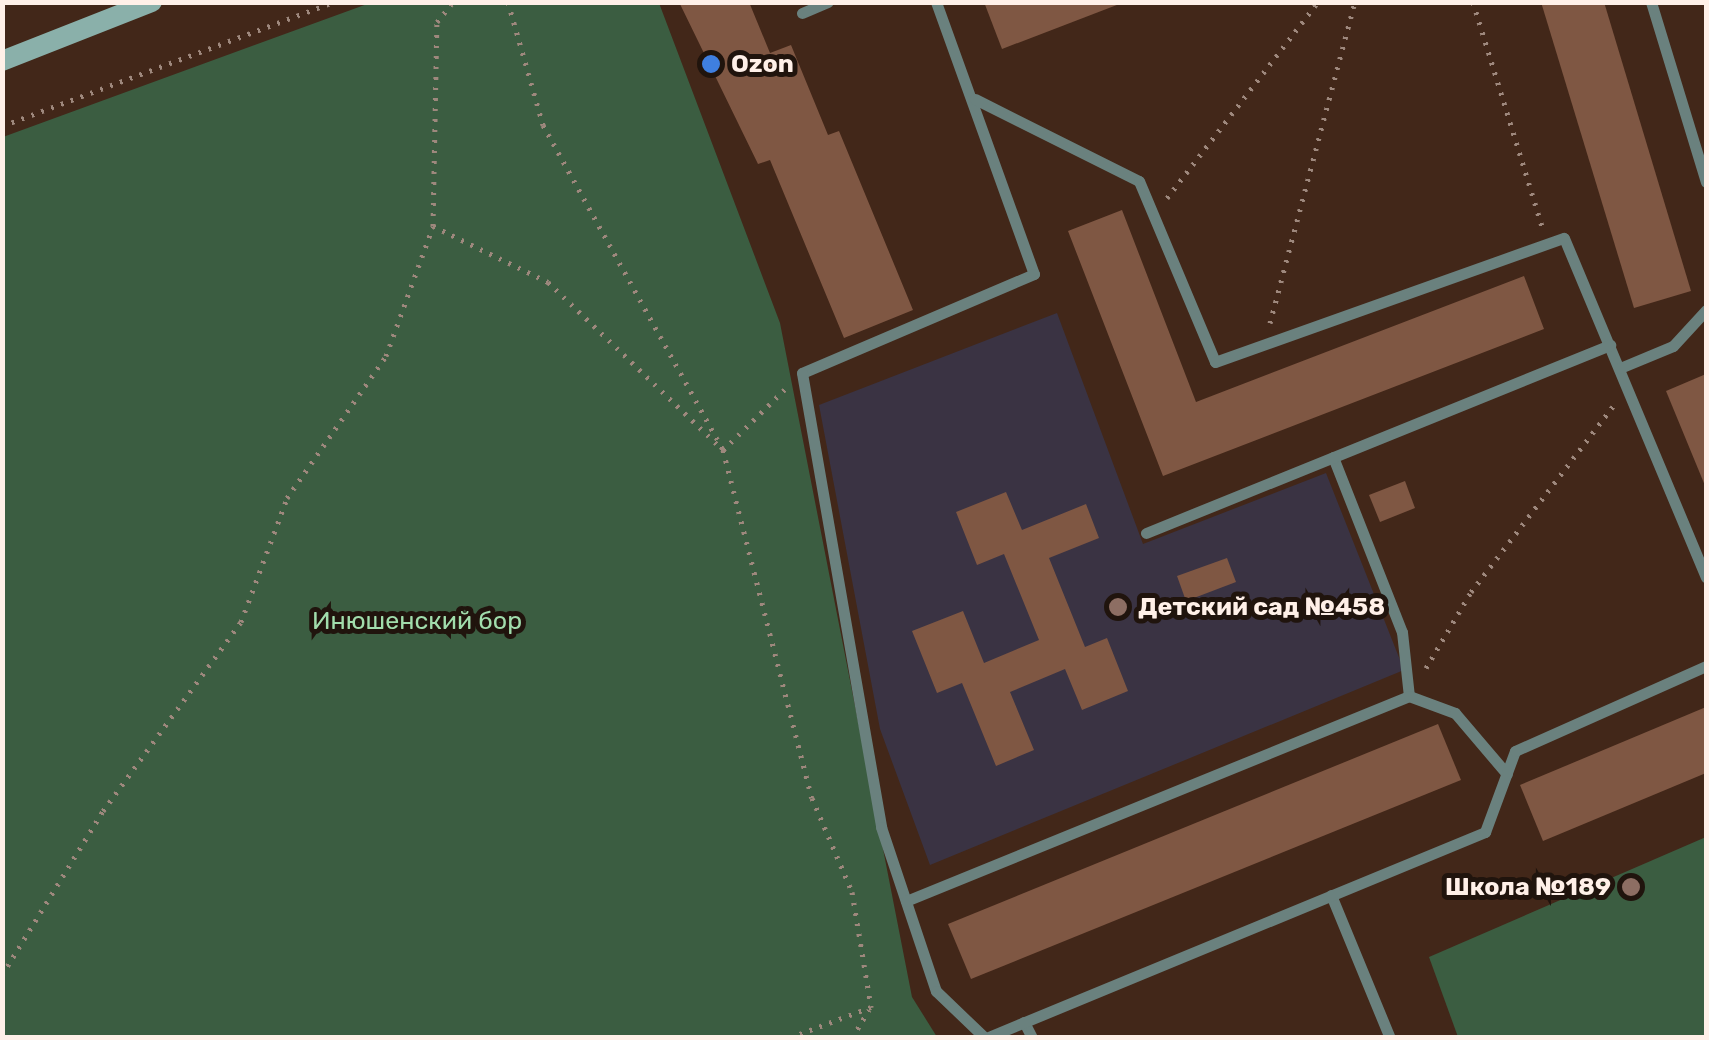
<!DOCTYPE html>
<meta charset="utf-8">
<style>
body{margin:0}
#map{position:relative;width:1709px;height:1040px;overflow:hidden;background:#422719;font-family:Rubik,sans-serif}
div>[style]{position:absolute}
.education>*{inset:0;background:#3a3343}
.green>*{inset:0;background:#3b5d41}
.building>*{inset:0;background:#7f5743}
.path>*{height:5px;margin-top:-2.5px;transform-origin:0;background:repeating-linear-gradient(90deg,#9e887d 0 2.5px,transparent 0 10.5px)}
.lane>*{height:11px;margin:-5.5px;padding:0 5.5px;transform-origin:5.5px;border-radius:5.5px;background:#6a817e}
.secondary>*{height:20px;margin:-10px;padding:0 10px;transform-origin:10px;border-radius:10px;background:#8ab0aa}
.dots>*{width:28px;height:28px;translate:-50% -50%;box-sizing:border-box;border:5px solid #20140d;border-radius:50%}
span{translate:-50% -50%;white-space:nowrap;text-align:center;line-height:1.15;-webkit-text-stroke:10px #20140d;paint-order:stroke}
.poi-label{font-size:25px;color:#fff0e8;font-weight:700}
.left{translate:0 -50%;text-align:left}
.right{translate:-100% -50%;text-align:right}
.park-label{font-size:25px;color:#a1ddac}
.frame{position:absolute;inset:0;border:5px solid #fff0e8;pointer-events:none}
</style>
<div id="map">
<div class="education">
<div style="clip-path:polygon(1057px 313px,1143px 544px,1326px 473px,1404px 670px,930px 865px,880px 729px,819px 405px)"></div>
</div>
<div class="green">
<div style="clip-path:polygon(370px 3px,659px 3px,780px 323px,912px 997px,937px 1037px,3px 1038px,3px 137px)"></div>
<div style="clip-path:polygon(1706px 837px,1706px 1037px,1458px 1037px,1429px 957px)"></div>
</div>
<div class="building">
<div style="clip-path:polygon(679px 2px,749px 2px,770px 53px,791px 45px,828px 135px,839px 131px,913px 310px,844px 338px,770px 160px,758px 164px)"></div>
<div style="clip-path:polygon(984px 2px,1122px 2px,1122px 3px,1002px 49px)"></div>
<div style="clip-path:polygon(1541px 2px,1604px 2px,1691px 291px,1634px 308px)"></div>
<div style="clip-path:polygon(1122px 210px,1196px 402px,1524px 276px,1544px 329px,1163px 476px,1068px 231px)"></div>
<div style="clip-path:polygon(1706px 374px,1706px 488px,1666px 391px)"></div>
<div style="clip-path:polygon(1405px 481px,1415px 508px,1380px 522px,1369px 495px)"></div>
<div style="clip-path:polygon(1006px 492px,1022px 530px,1086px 504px,1099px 538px,1049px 558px,1085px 647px,1107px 638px,1128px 691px,1082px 710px,1065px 669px,1010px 692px,1034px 750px,996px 766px,962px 683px,937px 693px,912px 631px,963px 611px,984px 663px,1039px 640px,1004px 554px,977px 565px,956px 512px)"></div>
<div style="clip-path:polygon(1227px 558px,1236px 582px,1186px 601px,1177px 576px)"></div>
<div style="clip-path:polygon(1706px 707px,1706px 773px,1543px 841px,1520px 785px)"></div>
<div style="clip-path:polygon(1438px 724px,1461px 780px,971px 979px,948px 924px)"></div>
</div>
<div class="path">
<div style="left:508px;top:2px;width:128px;rotate:74.1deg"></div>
<div style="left:543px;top:125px;width:372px;rotate:61deg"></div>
<div style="left:723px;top:450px;width:359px;rotate:75.7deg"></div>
<div style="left:812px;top:798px;width:102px;rotate:66.9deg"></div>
<div style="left:852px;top:892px;width:117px;rotate:80.6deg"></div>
<div style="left:871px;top:1007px;width:88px;rotate:159.3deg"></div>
<div style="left:1473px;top:2px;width:238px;rotate:72.9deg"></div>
<div style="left:2px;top:126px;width:354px;rotate:-20.5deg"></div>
<div style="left:1167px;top:198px;width:247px;rotate:-52.4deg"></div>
<div style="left:433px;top:226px;width:128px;rotate:26deg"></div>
<div style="left:548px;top:282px;width:243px;rotate:43.8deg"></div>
<div style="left:723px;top:450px;width:87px;rotate:-44.5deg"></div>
<div style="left:1270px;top:323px;width:332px;rotate:-75.2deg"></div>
<div style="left:1426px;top:668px;width:88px;rotate:-59.4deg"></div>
<div style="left:1471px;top:592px;width:235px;rotate:-52.6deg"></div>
<div style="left:2px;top:975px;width:193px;rotate:-58.4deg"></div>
<div style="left:103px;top:811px;width:234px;rotate:-53.9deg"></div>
<div style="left:241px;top:622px;width:132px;rotate:-69.6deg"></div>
<div style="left:287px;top:498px;width:173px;rotate:-55.1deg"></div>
<div style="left:386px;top:356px;width:138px;rotate:-70.1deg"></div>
<div style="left:433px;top:226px;width:204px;rotate:-88.9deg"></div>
<div style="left:437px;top:22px;width:26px;rotate:-51deg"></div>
<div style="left:852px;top:1038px;width:33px;rotate:-59deg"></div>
</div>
<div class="lane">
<div style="left:936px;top:2px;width:289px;rotate:70.2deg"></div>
<div style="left:1034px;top:274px;width:252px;rotate:156.9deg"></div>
<div style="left:802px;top:373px;width:461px;rotate:80.1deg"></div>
<div style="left:881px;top:827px;width:173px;rotate:71.5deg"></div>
<div style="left:936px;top:991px;width:68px;rotate:43.8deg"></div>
<div style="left:1651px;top:2px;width:188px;rotate:73deg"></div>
<div style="left:802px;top:13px;width:28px;rotate:-23deg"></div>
<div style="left:975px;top:99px;width:183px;rotate:26.6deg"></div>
<div style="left:1139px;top:181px;width:196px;rotate:67.2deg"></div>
<div style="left:1215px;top:362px;width:370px;rotate:-19.6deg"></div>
<div style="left:1564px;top:238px;width:368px;rotate:67.3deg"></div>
<div style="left:1620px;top:368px;width:57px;rotate:-22.5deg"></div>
<div style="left:1673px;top:346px;width:49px;rotate:-47.5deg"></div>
<div style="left:1333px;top:457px;width:188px;rotate:68.5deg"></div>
<div style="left:1402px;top:632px;width:64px;rotate:83.8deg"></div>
<div style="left:1146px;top:533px;width:501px;rotate:-22.06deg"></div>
<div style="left:1331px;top:895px;width:155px;rotate:67.6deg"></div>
<div style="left:906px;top:901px;width:543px;rotate:-22.17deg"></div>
<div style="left:1409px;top:696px;width:49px;rotate:20.3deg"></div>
<div style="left:1455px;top:713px;width:80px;rotate:49.6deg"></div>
<div style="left:1024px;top:1022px;width:18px;rotate:63deg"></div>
<div style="left:986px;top:1038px;width:540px;rotate:-22.43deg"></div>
<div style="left:1485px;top:832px;width:86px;rotate:-69.7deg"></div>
<div style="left:1515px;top:751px;width:209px;rotate:-24deg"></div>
</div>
<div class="secondary">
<div style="left:2px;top:61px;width:161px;rotate:-21.5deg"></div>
</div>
<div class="dots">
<div style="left:711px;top:64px;background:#3f7fe0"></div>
<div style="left:1118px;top:607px;background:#8d6e63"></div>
<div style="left:1631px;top:887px;background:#8d6e63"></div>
</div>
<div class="poi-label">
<span class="left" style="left:731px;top:64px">Ozon</span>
<span class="left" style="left:1138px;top:607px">Детский сад №458</span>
<span class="right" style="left:1611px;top:887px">Школа №189</span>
</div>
<div class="park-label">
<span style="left:417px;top:621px">Инюшенский бор</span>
</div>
<div class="frame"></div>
</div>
